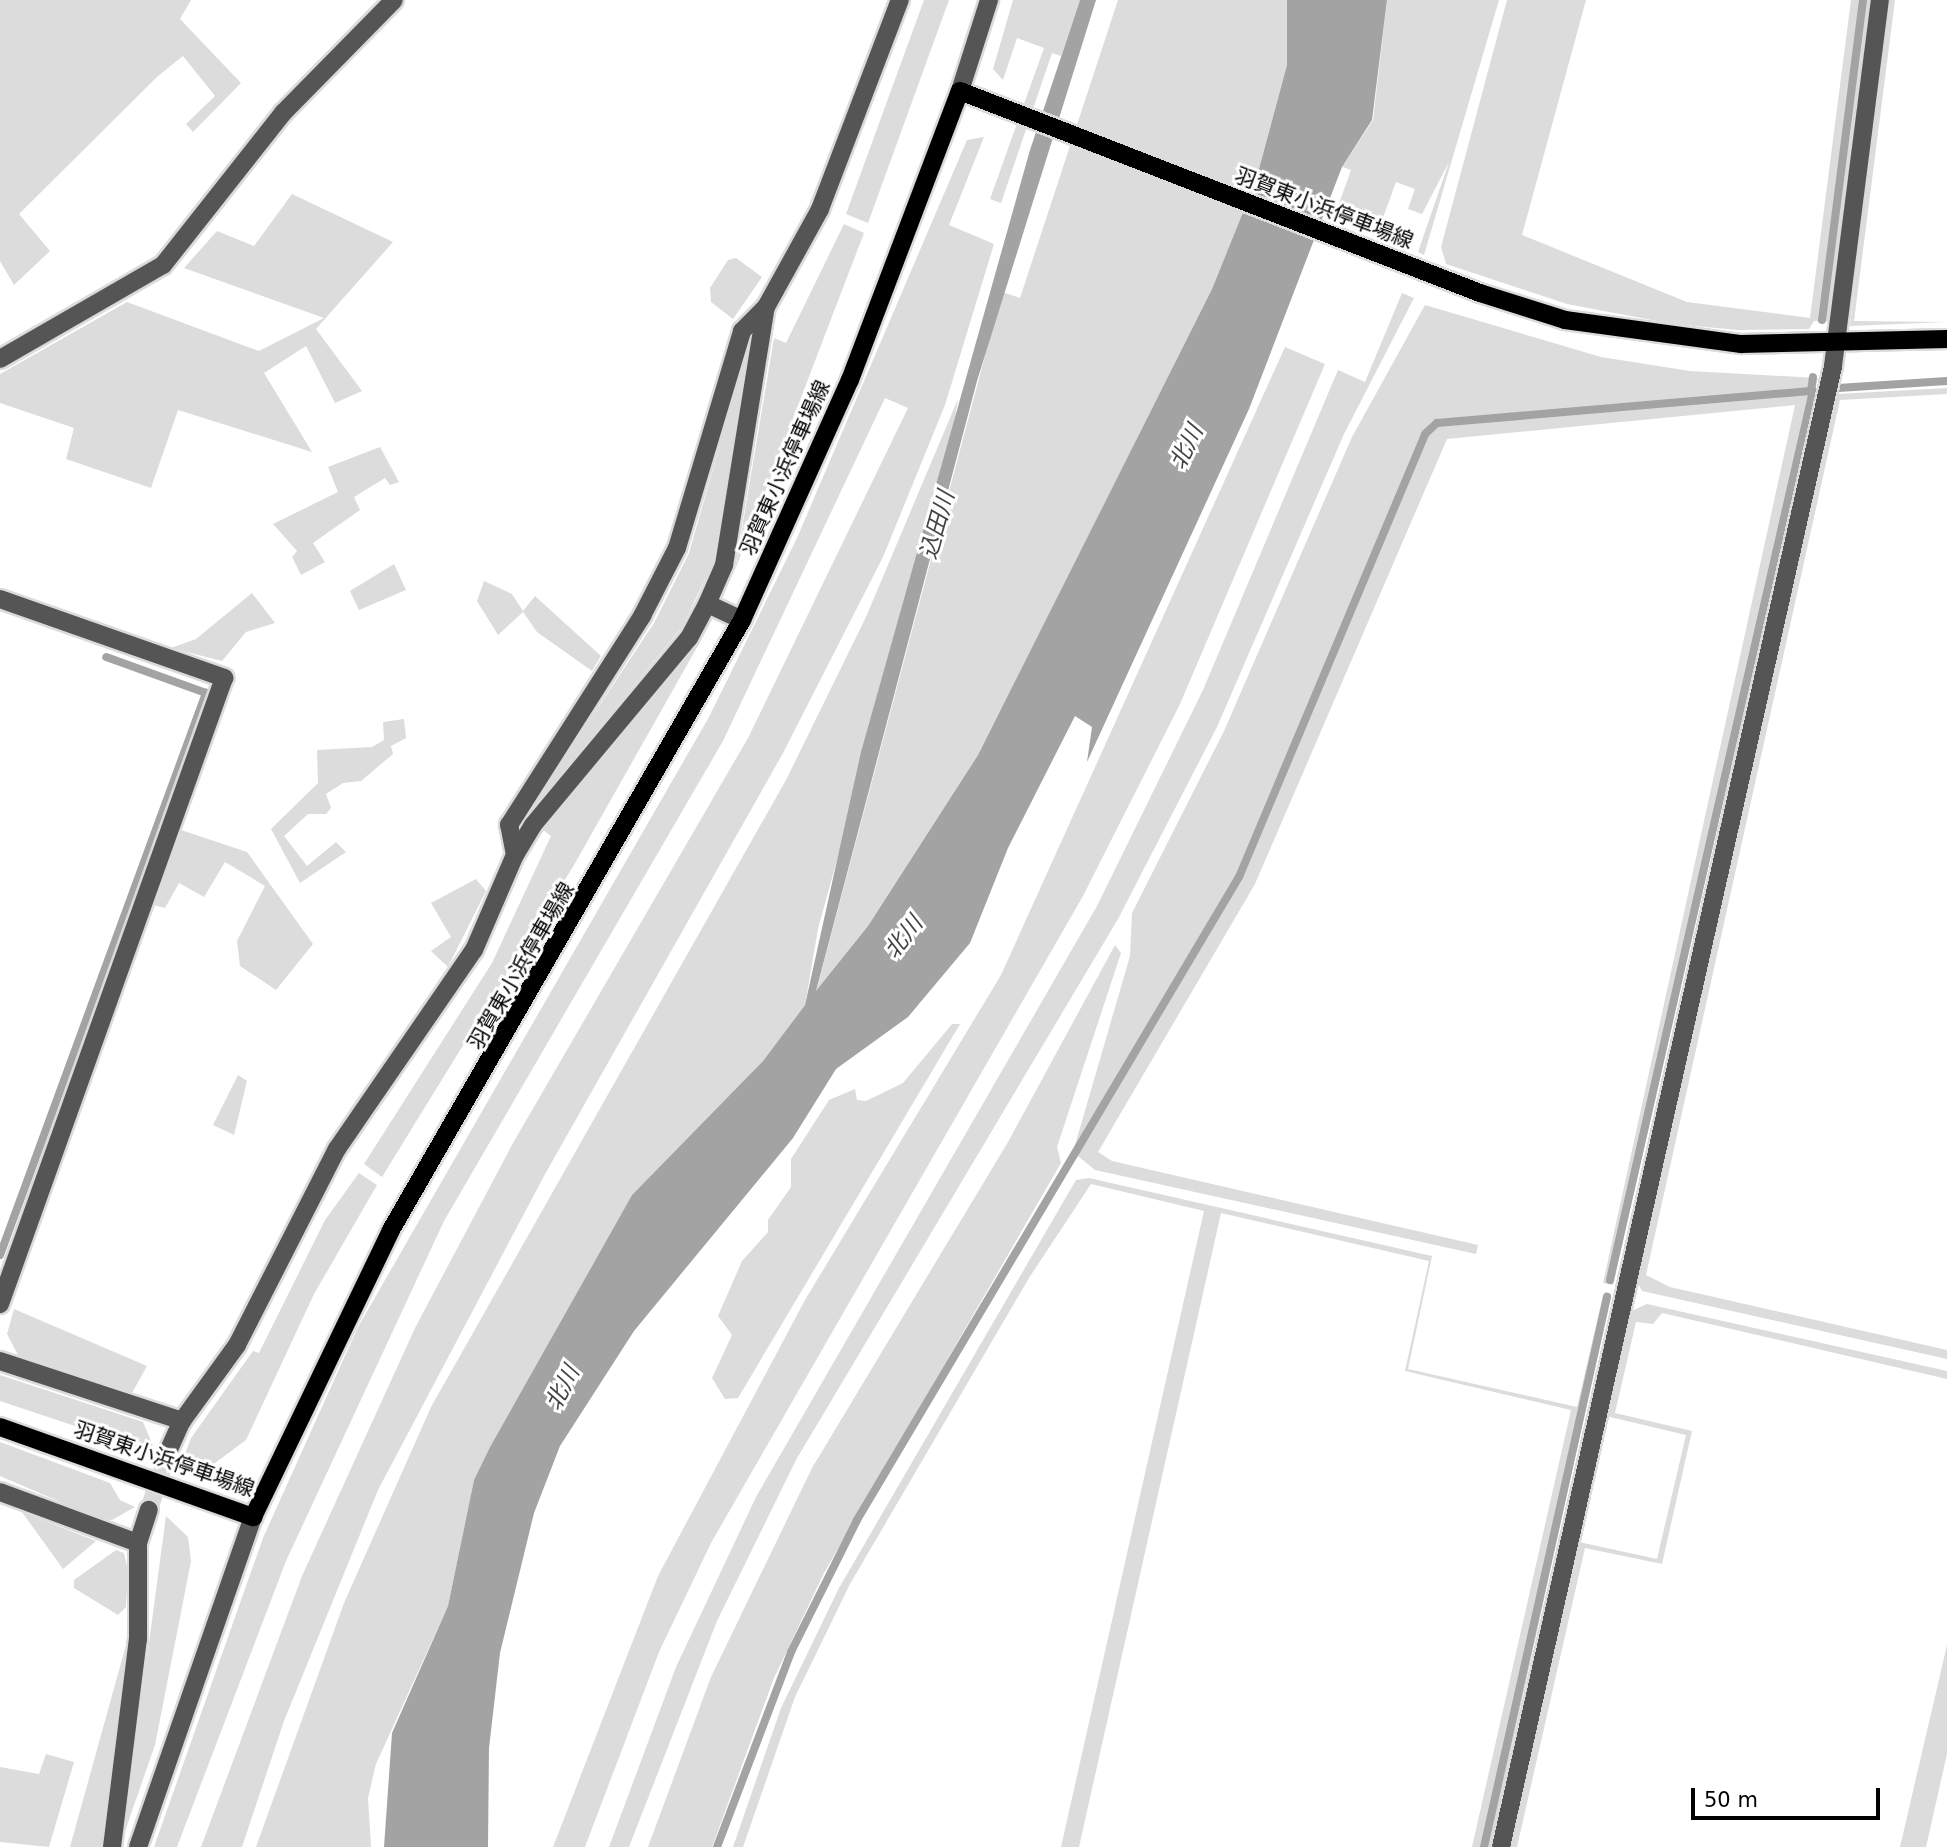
<!DOCTYPE html>
<meta charset="utf-8">
<style>
body{margin:0}
#map{position:relative;width:1947px;height:1847px;overflow:hidden;background:#fff;font-family:"DejaVu Sans","Noto Sans JP",sans-serif}
div>[style]{position:absolute}
.green>*{inset:0;background:#dcdcdc}
.water>*{inset:0;background:#a3a3a3}
.stream>*{height:8px;margin:-4px;padding:0 4px;transform-origin:4px;border-radius:4px;background:#a3a3a3}
.minor-tunnel>*{height:18px;margin-top:-9px;transform-origin:0;background:repeating-linear-gradient(90deg,#d9d9d9 0 18px,transparent 0 27px)}
.roads{filter:drop-shadow(2px 0 #dbdbdb) drop-shadow(-2px 0 #dbdbdb) drop-shadow(0 2px #dbdbdb) drop-shadow(0 -2px #dbdbdb)}
.minor>*{height:18px;margin:-9px;padding:0 9px;transform-origin:9px;border-radius:9px;background:#555}
.major>*{height:18px;margin:-9px;padding:0 9px;transform-origin:9px;border-radius:9px;background:#000}
span{translate:-50% -50%;white-space:nowrap;text-align:center;line-height:1.15;-webkit-text-stroke:6px #fff;paint-order:stroke}
.street-label{font-size:21px;color:#000}
.water-label{font-size:23px;color:#444;font-style:italic}
.scale{position:absolute;left:1691px;top:1788px;width:189px;height:32px;box-sizing:border-box;border:4px solid #000;border-top:0;padding-left:9px;font-size:21px;line-height:24px;white-space:nowrap;color:#000;-webkit-text-stroke:5px #fff;paint-order:stroke}
</style>
<div id="map">
<div class="green">
<div style="clip-path:polygon(0 0,191px 0,180px 19px,241px 83px,193px 132px,186px 124px,215px 96px,183px 56px,158px 76px,19px 214px,50px 251px,14px 285px,0 261px)"></div>
<div style="clip-path:polygon(924px 0,949px 0,868px 223px,846px 214px)"></div>
<div style="clip-path:polygon(1013px 0,1080px 0,1061px 56px,1052px 53px,1001px 203px,990px 199px,1044px 48px,1017px 38px,1003px 80px,993px 69px)"></div>
<div style="clip-path:polygon(1118px 0,1287px 0,1287px 65px,1256px 180px,1212px 289px,978px 755px,868px 926px,816px 992px,1002px 292px,1020px 298px)"></div>
<div style="clip-path:polygon(1387px 0,1499px 0,1424px 255px,1418px 252px,1449px 162px,1422px 214px,1408px 209px,1415px 189px,1396px 182px,1380px 226px,1337px 209px,1351px 170px,1342px 167px,1373px 120px)"></div>
<div style="clip-path:polygon(1507px 0,1586px 0,1522px 235px,1687px 302px,1810px 318px,1851px 0,1871px 0,1828px 321px,1814px 321px,1809px 329px,1738px 330px,1673px 324px,1567px 304px,1446px 264px,1441px 247px)"></div>
<div style="clip-path:polygon(1888px 0,1895px 0,1854px 321px,1947px 322px,1850px 326px)"></div>
<div style="clip-path:polygon(984px 137px,949px 225px,994px 244px,945px 405px,883px 557px,783px 753px,544px 1176px,378px 1490px,284px 1721px,242px 1847px,201px 1847px,302px 1576px,415px 1328px,513px 1143px,748px 738px,908px 408px,885px 398px,723px 741px,444px 1221px,286px 1561px,177px 1847px,154px 1847px,263px 1538px,358px 1327px,709px 717px,797px 538px,967px 140px)"></div>
<div style="clip-path:polygon(292px 194px,393px 242px,316px 329px,362px 391px,335px 403px,306px 346px,264px 373px,312px 452px,178px 410px,151px 488px,66px 459px,74px 428px,0 403px,0 374px,127px 302px,259px 351px,324px 318px,184px 268px,217px 231px,254px 246px)"></div>
<div style="clip-path:polygon(844px 224px,864px 233px,735px 570px,774px 338px,786px 343px)"></div>
<div style="clip-path:polygon(736px 258px,762px 277px,733px 319px,711px 302px,710px 288px,728px 260px)"></div>
<div style="clip-path:polygon(1402px 293px,1414px 298px,1344px 434px,1217px 727px,1118px 919px,796px 1460px,717px 1621px,629px 1847px,609px 1847px,676px 1667px,756px 1497px,1097px 906px,1203px 690px,1338px 370px,1365px 382px)"></div>
<div style="clip-path:polygon(1425px 305px,1601px 357px,1690px 371px,1818px 378px,1613px 1285px,1603px 1283px,1795px 405px,1447px 439px,1255px 884px,1098px 1152px,1112px 1161px,1478px 1245px,1476px 1254px,1095px 1170px,1073px 1152px,1130px 956px,1132px 913px,1224px 731px,1352px 437px)"></div>
<div style="clip-path:polygon(750px 339px,713px 563px,682px 627px,527px 815px,654px 623px,689px 553px)"></div>
<div style="clip-path:polygon(1285px 347px,1325px 364px,1180px 704px,1083px 896px,711px 1543px,659px 1652px,585px 1847px,553px 1847px,658px 1576px,805px 1300px,1001px 975px)"></div>
<div style="clip-path:polygon(1947px 388px,1947px 394px,1840px 400px,1646px 1275px,1670px 1287px,1947px 1350px,1947px 1359px,1642px 1291px,1636px 1280px,1838px 394px)"></div>
<div style="clip-path:polygon(958px 399px,949px 452px,818px 929px,805px 1005px,763px 1061px,632px 1195px,490px 1447px,474px 1480px,448px 1606px,376px 1764px,368px 1798px,371px 1847px,256px 1847px,344px 1603px,431px 1407px,786px 780px,866px 617px)"></div>
<div style="clip-path:polygon(380px 447px,399px 482px,390px 485px,385px 478px,354px 497px,360px 510px,313px 543px,325px 562px,301px 575px,292px 557px,297px 551px,273px 524px,338px 492px,328px 467px)"></div>
<div style="clip-path:polygon(394px 564px,406px 590px,359px 610px,350px 591px)"></div>
<div style="clip-path:polygon(484px 581px,512px 594px,523px 611px,535px 596px,601px 656px,592px 671px,537px 632px,523px 612px,498px 635px,477px 601px)"></div>
<div style="clip-path:polygon(252px 593px,275px 623px,246px 632px,222px 661px,171px 648px,196px 639px)"></div>
<div style="clip-path:polygon(700px 642px,574px 865px,382px 1177px,364px 1164px,492px 963px,551px 836px,543px 830px)"></div>
<div style="clip-path:polygon(404px 719px,406px 738px,391px 746px,393px 754px,361px 781px,343px 783px,326px 794px,331px 808px,326px 814px,308px 814px,284px 836px,307px 866px,336px 842px,346px 852px,300px 883px,271px 829px,318px 783px,317px 750px,372px 747px,384px 740px,383px 722px)"></div>
<div style="clip-path:polygon(181px 830px,247px 852px,313px 944px,276px 990px,240px 966px,237px 941px,265px 886px,225px 862px,204px 897px,179px 883px,165px 908px,153px 905px)"></div>
<div style="clip-path:polygon(476px 879px,486px 891px,448px 967px,431px 951px,451px 937px,431px 903px)"></div>
<div style="clip-path:polygon(1115px 945px,1121px 953px,1057px 1147px,1061px 1163px,824px 1573px,774px 1678px,712px 1847px,648px 1847px,711px 1677px,812px 1468px,1008px 1142px)"></div>
<div style="clip-path:polygon(952px 1024px,960px 1024px,738px 1398px,725px 1399px,712px 1378px,732px 1335px,718px 1316px,742px 1261px,768px 1232px,768px 1220px,791px 1187px,791px 1159px,829px 1100px,855px 1089px,857px 1100px,866px 1101px,903px 1083px)"></div>
<div style="clip-path:polygon(238px 1075px,247px 1081px,234px 1135px,213px 1125px)"></div>
<div style="clip-path:polygon(359px 1173px,377px 1185px,314px 1294px,246px 1440px,211px 1466px,182px 1462px,191px 1438px,253px 1351px,259px 1353px,325px 1220px)"></div>
<div style="clip-path:polygon(1089px 1178px,1432px 1256px,1408px 1369px,1577px 1407px,1603px 1295px,1610px 1297px,1490px 1847px,1472px 1847px,1571px 1410px,1405px 1371px,1429px 1261px,1221px 1213px,1079px 1847px,1061px 1847px,1204px 1211px,1091px 1184px,1029px 1278px,850px 1584px,795px 1697px,743px 1847px,733px 1847px,781px 1708px,839px 1588px,1076px 1180px)"></div>
<div style="clip-path:polygon(1647px 1304px,1947px 1371px,1947px 1379px,1662px 1313px,1653px 1324px,1636px 1322px,1615px 1413px,1692px 1431px,1662px 1564px,1585px 1548px,1517px 1847px,1510px 1847px,1579px 1542px,1657px 1559px,1686px 1435px,1606px 1416px,1629px 1312px)"></div>
<div style="clip-path:polygon(14px 1309px,147px 1366px,132px 1393px,18px 1355px,7px 1334px)"></div>
<div style="clip-path:polygon(0 1375px,143px 1422px,156px 1453px,0 1401px)"></div>
<div style="clip-path:polygon(0 1442px,110px 1483px,120px 1500px,135px 1507px,112px 1520px,100px 1519px,0 1476px)"></div>
<div style="clip-path:polygon(22px 1512px,96px 1541px,63px 1569px)"></div>
<div style="clip-path:polygon(166px 1516px,188px 1537px,191px 1561px,155px 1745px,123px 1837px)"></div>
<div style="clip-path:polygon(116px 1550px,124px 1553px,128px 1571px,126px 1607px,118px 1615px,74px 1588px,74px 1580px)"></div>
<div style="clip-path:polygon(126px 1645px,104px 1835px,101px 1847px,70px 1847px)"></div>
<div style="clip-path:polygon(1947px 1645px,1947px 1754px,1926px 1847px,1900px 1847px)"></div>
<div style="clip-path:polygon(46px 1754px,74px 1762px,49px 1847px,0 1842px,0 1767px,39px 1774px)"></div>
</div>
<div class="water">
<div style="clip-path:polygon(1080px 0,1096px 0,977px 381px,816px 991px,868px 926px,978px 755px,1212px 289px,1256px 180px,1287px 65px,1287px 0,1387px 0,1372px 120px,1342px 167px,1249px 409px,1087px 762px,1092px 727px,1075px 716px,1008px 848px,970px 943px,908px 1017px,836px 1069px,793px 1138px,634px 1331px,560px 1446px,534px 1513px,500px 1653px,489px 1748px,488px 1847px,384px 1847px,392px 1733px,448px 1606px,474px 1480px,490px 1447px,632px 1195px,763px 1061px,805px 1005px,861px 752px,1030px 150px)"></div>
</div>
<div class="stream">
<div style="left:1822px;top:320px;width:323px;rotate:-82.7deg"></div>
<div style="left:1838px;top:388px;width:109px;rotate:-3.7deg"></div>
<div style="left:0;top:1255px;width:599px;rotate:-69.87deg"></div>
<div style="left:206px;top:693px;width:106px;rotate:-160.2deg"></div>
<div style="left:1610px;top:1280px;width:912px;rotate:-77.14deg"></div>
<div style="left:717px;top:1847px;width:209px;rotate:-69.2deg"></div>
<div style="left:791px;top:1652px;width:148px;rotate:-63.4deg"></div>
<div style="left:857px;top:1520px;width:748px;rotate:-59.29deg"></div>
<div style="left:1239px;top:877px;width:480px;rotate:-67.2deg"></div>
<div style="left:1425px;top:434px;width:16px;rotate:-43deg"></div>
<div style="left:1437px;top:423px;width:375px;rotate:-4.9deg"></div>
<div style="left:1811px;top:391px;width:14px;rotate:-82deg"></div>
<div style="left:1484px;top:1847px;width:564px;rotate:-77.39deg"></div>
</div>
<div class="minor-tunnel">
<div style="left:149px;top:1510px;width:59px;rotate:-72.2deg"></div>
</div>
<div class="roads">
<div class="minor">
<div style="left:960px;top:91px;width:96px;rotate:-72.3deg"></div>
<div style="left:0;top:359px;width:188px;rotate:-30deg"></div>
<div style="left:163px;top:265px;width:194px;rotate:-51.7deg"></div>
<div style="left:283px;top:113px;width:158px;rotate:-45.5deg"></div>
<div style="left:0;top:599px;width:238px;rotate:19.4deg"></div>
<div style="left:224px;top:678px;width:665px;rotate:109.69deg"></div>
<div style="left:742px;top:620px;width:38px;rotate:-155deg"></div>
<div style="left:707px;top:604px;width:43px;rotate:-66.4deg"></div>
<div style="left:724px;top:565px;width:261px;rotate:-80.8deg"></div>
<div style="left:515px;top:855px;width:35px;rotate:-59deg"></div>
<div style="left:533px;top:825px;width:244px;rotate:-50.2deg"></div>
<div style="left:689px;top:638px;width:38px;rotate:-62deg"></div>
<div style="left:0;top:1361px;width:192px;rotate:18.2deg"></div>
<div style="left:167px;top:1454px;width:36px;rotate:-66deg"></div>
<div style="left:182px;top:1421px;width:94px;rotate:-54.1deg"></div>
<div style="left:237px;top:1345px;width:220px;rotate:-63deg"></div>
<div style="left:337px;top:1149px;width:242px;rotate:-55.5deg"></div>
<div style="left:474px;top:950px;width:103px;rotate:-66.7deg"></div>
<div style="left:515px;top:855px;width:31px;rotate:-101deg"></div>
<div style="left:509px;top:825px;width:248px;rotate:-57.5deg"></div>
<div style="left:642px;top:616px;width:76px;rotate:-62.8deg"></div>
<div style="left:677px;top:548px;width:227px;rotate:-73.3deg"></div>
<div style="left:742px;top:331px;width:34px;rotate:-45deg"></div>
<div style="left:766px;top:307px;width:112px;rotate:-61.1deg"></div>
<div style="left:820px;top:209px;width:224px;rotate:-69.1deg"></div>
<div style="left:0;top:1492px;width:147px;rotate:20.3deg"></div>
<div style="left:112px;top:1847px;width:210px;rotate:-82.9deg"></div>
<div style="left:138px;top:1639px;width:96px;rotate:-90deg"></div>
<div style="left:138px;top:1543px;width:35px;rotate:-72deg"></div>
<div style="left:138px;top:1847px;width:349px;rotate:-70.8deg"></div>
<div style="left:1501px;top:1847px;width:1518px;rotate:-77.36deg"></div>
<div style="left:1833px;top:366px;width:369px;rotate:-82.7deg"></div>
</div>
<div class="major">
<div style="left:0;top:1427px;width:269px;rotate:19.6deg"></div>
<div style="left:253px;top:1517px;width:318px;rotate:-64.3deg"></div>
<div style="left:391px;top:1230px;width:704px;rotate:-60.08deg"></div>
<div style="left:742px;top:620px;width:263px;rotate:-65.8deg"></div>
<div style="left:850px;top:380px;width:309px;rotate:-69.2deg"></div>
<div style="left:960px;top:91px;width:558px;rotate:21.23deg"></div>
<div style="left:1480px;top:293px;width:89px;rotate:17.6deg"></div>
<div style="left:1565px;top:320px;width:178px;rotate:7.8deg"></div>
<div style="left:1741px;top:344px;width:206px;rotate:-1.4deg"></div>
</div>
</div>
<div class="street-label">
<span style="left:1324px;top:208px;rotate:21deg">羽賀東小浜停車場線</span>
<span style="left:785px;top:468px;rotate:-66deg">羽賀東小浜停車場線</span>
<span style="left:521px;top:966px;rotate:-60deg">羽賀東小浜停車場線</span>
<span style="left:164px;top:1459px;rotate:19deg">羽賀東小浜停車場線</span>
</div>
<div class="water-label">
<span style="left:1186px;top:447px;rotate:-64deg">北川</span>
<span style="left:937px;top:525px;rotate:-74deg">込田川</span>
<span style="left:903px;top:937px;rotate:-52deg">北川</span>
<span style="left:562px;top:1388px;rotate:-63deg">北川</span>
</div>
<div class="scale">50 m</div>
</div>
